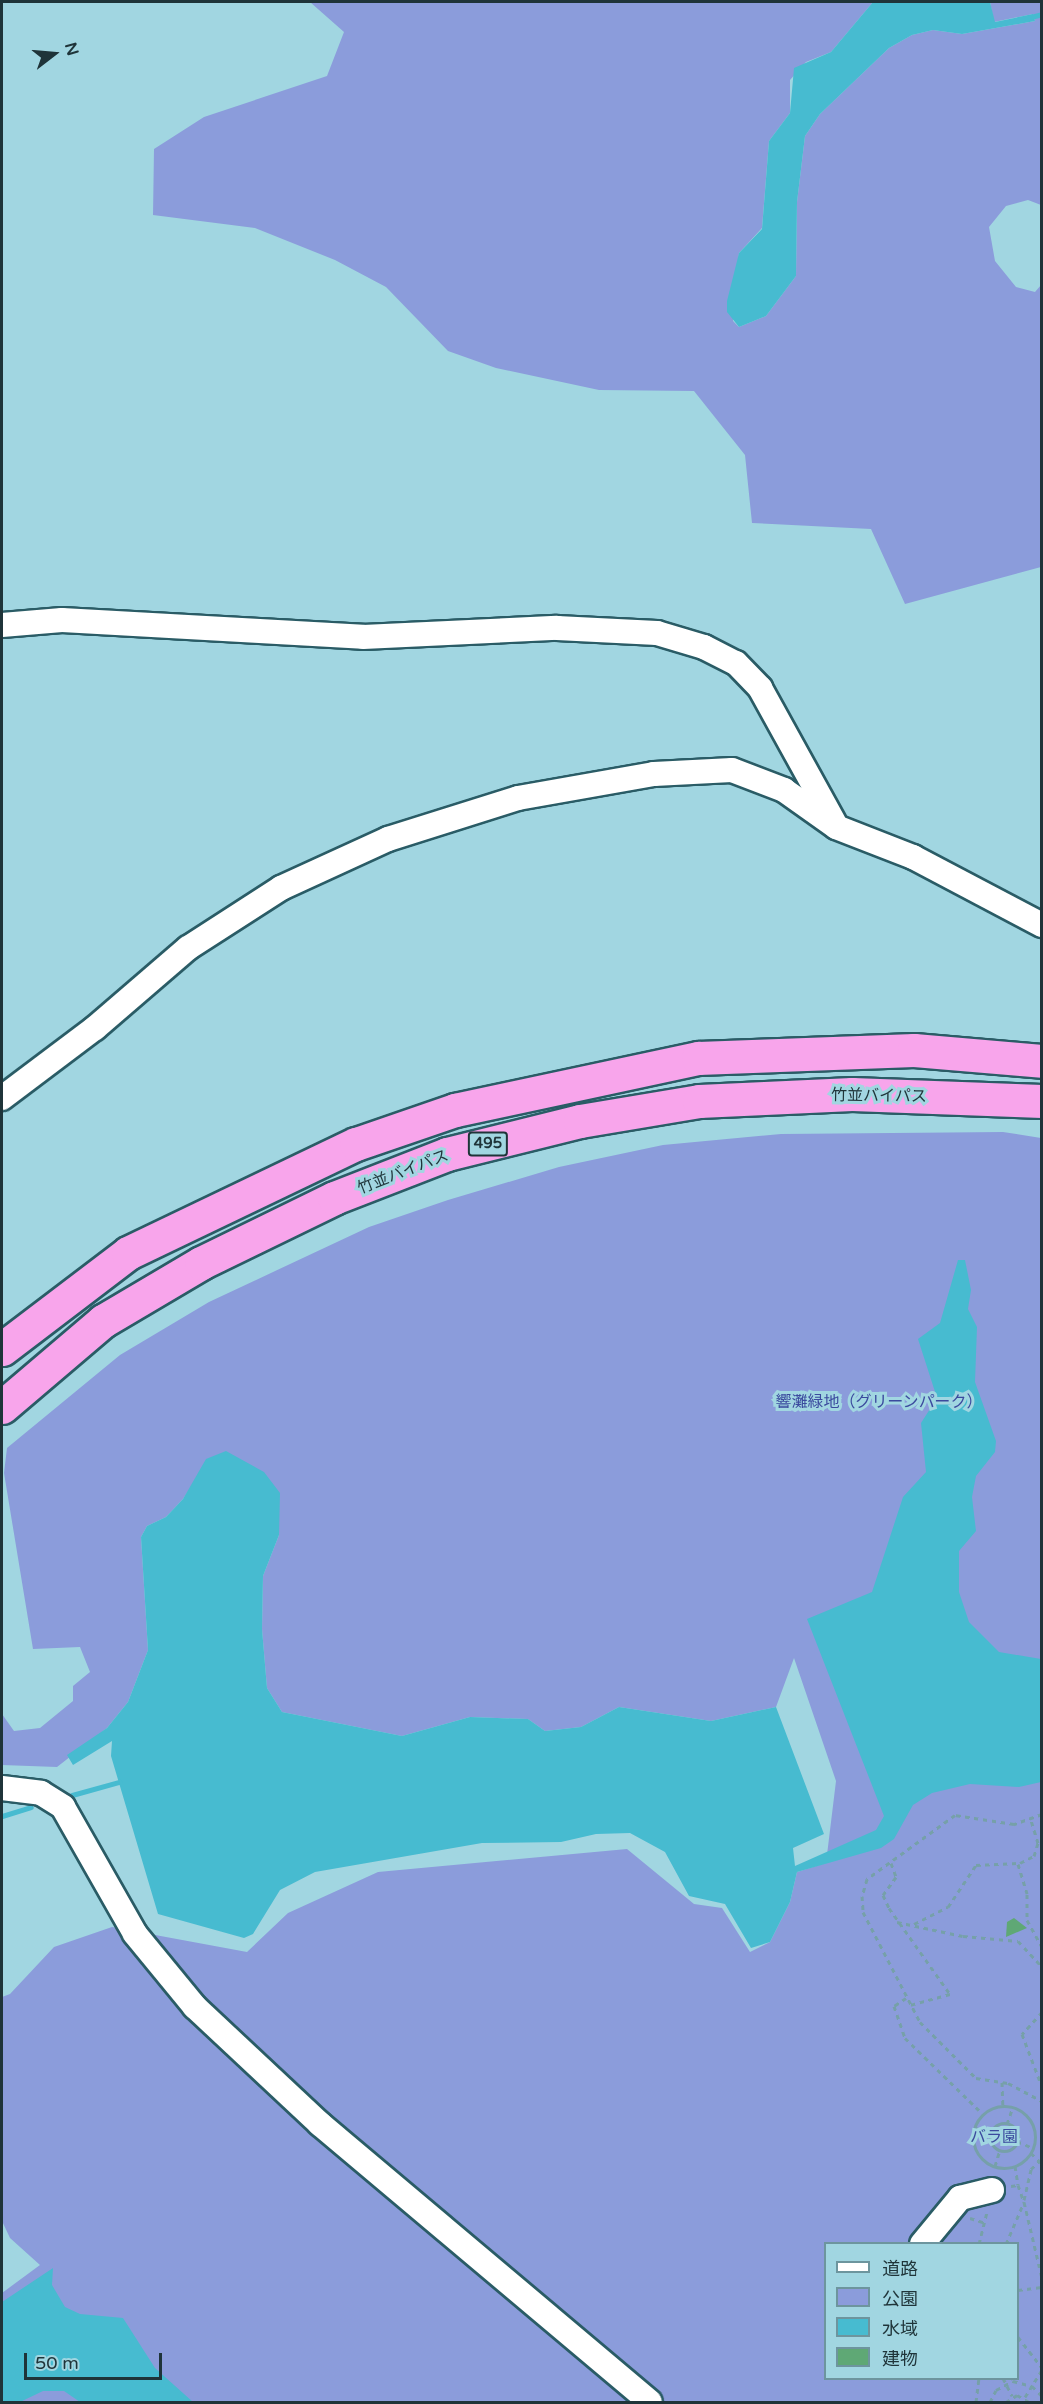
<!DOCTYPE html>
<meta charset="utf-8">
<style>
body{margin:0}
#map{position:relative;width:1043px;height:2404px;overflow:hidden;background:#a1d6e1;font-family:"Varela Round","Noto Sans JP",sans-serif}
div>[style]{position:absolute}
.green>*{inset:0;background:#8b9cdb}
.water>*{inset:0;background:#47bbd0}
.stream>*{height:5px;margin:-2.5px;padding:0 2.5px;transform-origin:2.5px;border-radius:2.5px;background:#47bbd0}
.building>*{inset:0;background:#5fa875}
.path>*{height:3px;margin-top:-1.5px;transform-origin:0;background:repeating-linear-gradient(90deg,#76a0a9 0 4.5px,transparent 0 9px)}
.path>.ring{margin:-1.5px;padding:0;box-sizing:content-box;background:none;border:3px solid #76a0a9;border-radius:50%}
.roads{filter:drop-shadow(2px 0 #2a5c66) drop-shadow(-2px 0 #2a5c66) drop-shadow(0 2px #2a5c66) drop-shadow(0 -2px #2a5c66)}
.minor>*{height:24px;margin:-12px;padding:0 12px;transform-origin:12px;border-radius:12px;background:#fff}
.highway>*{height:33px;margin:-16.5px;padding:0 16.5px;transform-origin:16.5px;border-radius:16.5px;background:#f8a5eb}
span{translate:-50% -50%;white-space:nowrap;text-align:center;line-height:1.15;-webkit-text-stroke:6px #a1d6e1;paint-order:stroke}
.shield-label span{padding:2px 4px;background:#a1d6e1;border:2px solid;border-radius:4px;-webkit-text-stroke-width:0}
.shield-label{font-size:15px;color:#1f3439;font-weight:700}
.street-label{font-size:16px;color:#1f3439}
.park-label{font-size:16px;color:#3b4a9e}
.frame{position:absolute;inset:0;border:3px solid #1f3439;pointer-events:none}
.legend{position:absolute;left:824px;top:2242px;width:195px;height:138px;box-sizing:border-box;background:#a1d6e1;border:2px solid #6d959e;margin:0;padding:8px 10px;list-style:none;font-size:18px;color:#1f3439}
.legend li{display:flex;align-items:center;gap:12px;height:30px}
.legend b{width:30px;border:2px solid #6d959e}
.north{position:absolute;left:24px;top:24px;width:60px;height:60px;-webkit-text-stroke:4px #a1d6e1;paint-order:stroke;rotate:74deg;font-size:16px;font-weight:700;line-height:24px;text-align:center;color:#1f3439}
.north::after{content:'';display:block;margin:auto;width:21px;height:27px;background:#1f3439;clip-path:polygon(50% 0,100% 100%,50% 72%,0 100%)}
.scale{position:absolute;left:24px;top:2353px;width:138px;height:27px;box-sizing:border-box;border:3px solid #1f3439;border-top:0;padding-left:8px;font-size:18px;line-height:21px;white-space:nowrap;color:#1f3439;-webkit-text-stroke:4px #a1d6e1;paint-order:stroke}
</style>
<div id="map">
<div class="green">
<div style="clip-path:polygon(310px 2px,873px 2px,831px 52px,806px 62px,790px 80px,790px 113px,769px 141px,762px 228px,739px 253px,733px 321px,739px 327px,766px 316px,796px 276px,797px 202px,805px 136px,820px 114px,889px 48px,912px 35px,933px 30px,962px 34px,1035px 21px,1033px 14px,994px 22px,990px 2px,1041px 2px,1041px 205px,1028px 200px,1006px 206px,989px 227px,995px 261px,1016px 287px,1035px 292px,1041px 285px,1041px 567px,905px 604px,871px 529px,752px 523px,745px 455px,694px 391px,599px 390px,496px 368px,448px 351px,386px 287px,335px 260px,255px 228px,153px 215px,154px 149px,204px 117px,327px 76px,344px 32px)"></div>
<div style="clip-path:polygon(evenodd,1003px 1132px,1041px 1138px,1041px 2402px,2px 2402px,2px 2293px,40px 2265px,10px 2238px,2px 2221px,2px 1997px,10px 1994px,54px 1947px,112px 1927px,247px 1952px,288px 1913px,378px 1872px,627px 1849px,694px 1904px,722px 1908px,750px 1952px,770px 1942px,790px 1902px,797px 1872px,826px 1863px,836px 1781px,794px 1658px,776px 1707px,711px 1721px,619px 1707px,581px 1727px,545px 1731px,528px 1719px,470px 1717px,402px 1736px,282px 1712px,267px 1688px,262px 1629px,263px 1576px,279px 1535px,195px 1481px,183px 1499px,166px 1517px,147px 1526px,141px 1537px,148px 1650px,128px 1702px,107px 1728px,57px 1767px,2px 1765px,2px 1714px,14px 1731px,40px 1728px,73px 1701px,73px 1686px,90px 1672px,80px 1647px,33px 1649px,4px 1473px,7px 1448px,120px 1355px,209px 1302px,369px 1227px,448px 1200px,559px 1167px,663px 1145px,781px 1134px,1003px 1132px,826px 2244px,1018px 2244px,1018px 2378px,826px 2378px,826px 2244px)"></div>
</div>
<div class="water">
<div style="clip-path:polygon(873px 2px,990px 2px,995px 22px,1033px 14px,1035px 21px,962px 34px,933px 30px,912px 35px,889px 48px,820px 114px,805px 136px,797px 202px,796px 276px,766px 316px,739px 327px,727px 312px,727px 301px,739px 253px,762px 229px,769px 141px,790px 113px,794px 68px,831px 52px)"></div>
<div style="clip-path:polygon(958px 1260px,965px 1260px,971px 1290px,968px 1309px,977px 1327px,975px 1382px,996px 1441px,995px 1452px,976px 1476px,972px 1497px,976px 1531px,959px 1551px,959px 1592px,969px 1622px,999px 1652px,1041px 1659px,1041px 1782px,1019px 1787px,970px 1784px,932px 1793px,913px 1805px,894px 1839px,881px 1848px,797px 1872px,790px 1902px,770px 1942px,751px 1948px,725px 1904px,689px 1896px,665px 1852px,630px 1833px,596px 1834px,561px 1842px,482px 1843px,315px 1872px,280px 1890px,253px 1934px,244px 1938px,158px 1914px,111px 1756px,112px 1741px,73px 1765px,67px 1755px,107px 1728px,128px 1702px,148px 1650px,141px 1537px,147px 1526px,166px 1517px,183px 1499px,206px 1459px,226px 1451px,264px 1472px,280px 1493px,279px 1535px,263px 1576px,262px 1629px,267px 1688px,282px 1712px,402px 1736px,470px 1717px,528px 1719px,545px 1731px,581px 1727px,619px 1707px,711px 1721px,776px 1707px,824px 1834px,793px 1848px,795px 1866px,876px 1830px,884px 1816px,807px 1619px,872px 1592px,903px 1497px,926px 1472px,921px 1423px,937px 1398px,918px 1339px,940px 1323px)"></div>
<div style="clip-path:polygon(53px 2268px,52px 2285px,65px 2307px,80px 2314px,123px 2318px,155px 2368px,193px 2402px,80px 2402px,64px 2391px,43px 2391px,20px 2402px,2px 2402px,2px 2302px)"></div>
</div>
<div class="stream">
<div style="left:1027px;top:18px;width:16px;rotate:-15deg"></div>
<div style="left:72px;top:1795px;width:49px;rotate:-15.5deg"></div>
<div style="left:2px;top:1816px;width:30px;rotate:-17deg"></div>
</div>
<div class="building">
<div style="clip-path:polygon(1014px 1918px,1027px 1928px,1006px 1937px,1007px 1922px)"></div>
</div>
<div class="path">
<div style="left:1042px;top:1814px;width:30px;rotate:160deg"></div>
<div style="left:1014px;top:1824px;width:60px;rotate:-171.3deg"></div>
<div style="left:955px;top:1815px;width:109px;rotate:144deg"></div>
<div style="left:867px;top:1879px;width:18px;rotate:106deg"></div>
<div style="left:862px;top:1896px;width:16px;rotate:86deg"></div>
<div style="left:863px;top:1912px;width:124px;rotate:62.6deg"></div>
<div style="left:920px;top:2022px;width:79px;rotate:45deg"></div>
<div style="left:976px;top:2078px;width:32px;rotate:9deg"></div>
<div style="left:1008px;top:2083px;width:38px;rotate:28deg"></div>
<div style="left:891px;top:1863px;width:15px;rotate:70deg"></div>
<div style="left:896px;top:1877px;width:22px;rotate:126deg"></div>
<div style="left:883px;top:1895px;width:14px;rotate:65deg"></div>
<div style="left:889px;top:1908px;width:105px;rotate:54.7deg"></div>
<div style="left:950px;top:1994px;width:41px;rotate:164.6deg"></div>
<div style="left:1018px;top:1864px;width:31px;rotate:73deg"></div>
<div style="left:1027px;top:1894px;width:26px;rotate:90deg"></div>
<div style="left:1027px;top:1920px;width:31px;rotate:61deg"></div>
<div style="left:897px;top:1922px;width:67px;rotate:12deg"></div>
<div style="left:963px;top:1936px;width:55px;rotate:5.2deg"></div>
<div style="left:1018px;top:1941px;width:35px;rotate:47deg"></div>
<div style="left:914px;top:1924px;width:38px;rotate:-27deg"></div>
<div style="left:948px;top:1907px;width:50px;rotate:-56.3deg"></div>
<div style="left:976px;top:1865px;width:44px;rotate:-2.6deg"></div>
<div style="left:1020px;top:1863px;width:16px;rotate:-27deg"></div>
<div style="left:1034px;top:1856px;width:14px;rotate:-73deg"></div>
<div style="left:1038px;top:1843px;width:27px;rotate:-107deg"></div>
<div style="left:906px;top:1998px;width:14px;rotate:146deg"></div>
<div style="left:894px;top:2006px;width:34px;rotate:71deg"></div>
<div style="left:905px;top:2038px;width:109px;rotate:44.3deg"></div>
<div style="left:1042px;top:2012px;width:30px;rotate:132deg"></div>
<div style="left:1022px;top:2034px;width:57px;rotate:69.3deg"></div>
<div style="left:1002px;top:2082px;width:24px;rotate:88deg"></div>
<div class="ring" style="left:973px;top:2106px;width:59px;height:59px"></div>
<div class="ring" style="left:990px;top:2123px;width:25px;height:25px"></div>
<div style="left:1007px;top:2124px;width:18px;rotate:-71deg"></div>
<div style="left:975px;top:2128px;width:16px;rotate:14deg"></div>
<div style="left:1017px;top:2141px;width:17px;rotate:24deg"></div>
<div style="left:1031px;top:2153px;width:11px;rotate:45deg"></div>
<div style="left:995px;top:2166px;width:17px;rotate:-73deg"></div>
<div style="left:1015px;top:2166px;width:19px;rotate:81deg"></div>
<div style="left:1011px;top:2186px;width:7px;rotate:-8deg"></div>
<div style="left:1018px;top:2185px;width:18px;rotate:71deg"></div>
<div style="left:1024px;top:2200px;width:32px;rotate:-77deg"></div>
<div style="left:1031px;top:2169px;width:15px;rotate:-42deg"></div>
<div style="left:970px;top:2218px;width:16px;rotate:18deg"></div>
<div style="left:979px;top:2244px;width:32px;rotate:-76deg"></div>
<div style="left:1006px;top:2244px;width:46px;rotate:-66.8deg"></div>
<div style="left:1024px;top:2202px;width:78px;rotate:76.7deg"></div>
<div style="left:1018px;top:2290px;width:24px;rotate:-7deg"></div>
<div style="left:1018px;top:2337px;width:39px;rotate:52deg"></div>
<div style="left:1003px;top:2378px;width:20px;rotate:63deg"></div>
<div style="left:1025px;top:2397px;width:32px;rotate:-58deg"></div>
<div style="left:976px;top:2402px;width:24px;rotate:-83deg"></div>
<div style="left:990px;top:2402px;width:13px;rotate:-63deg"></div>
<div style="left:996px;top:2390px;width:19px;rotate:-28deg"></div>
<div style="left:1013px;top:2381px;width:20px;rotate:15deg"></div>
<div style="left:1032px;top:2386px;width:14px;rotate:45deg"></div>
<div style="left:1006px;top:2402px;width:13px;rotate:-32deg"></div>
<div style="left:1017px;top:2395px;width:14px;rotate:30deg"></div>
</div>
<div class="roads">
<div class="minor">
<div style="left:2px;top:625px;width:60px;rotate:-4.8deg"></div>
<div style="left:62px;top:620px;width:301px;rotate:3.2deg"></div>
<div style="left:363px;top:637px;width:194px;rotate:-2.7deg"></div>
<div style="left:557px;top:628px;width:100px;rotate:2.9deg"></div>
<div style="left:657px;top:633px;width:49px;rotate:16.6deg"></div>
<div style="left:704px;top:647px;width:36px;rotate:27deg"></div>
<div style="left:736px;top:663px;width:35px;rotate:46deg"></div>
<div style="left:760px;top:688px;width:153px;rotate:61.1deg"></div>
<div style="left:2px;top:1098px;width:116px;rotate:-37deg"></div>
<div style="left:95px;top:1028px;width:123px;rotate:-40.7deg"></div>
<div style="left:188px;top:948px;width:111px;rotate:-32.8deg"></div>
<div style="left:281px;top:888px;width:118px;rotate:-24.6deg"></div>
<div style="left:388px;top:839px;width:136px;rotate:-17.5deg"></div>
<div style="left:518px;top:798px;width:138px;rotate:-10deg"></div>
<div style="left:654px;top:774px;width:78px;rotate:-2.9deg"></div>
<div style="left:732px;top:770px;width:56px;rotate:21deg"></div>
<div style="left:784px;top:790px;width:64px;rotate:35.4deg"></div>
<div style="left:836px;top:827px;width:83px;rotate:21.3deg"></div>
<div style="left:913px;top:857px;width:146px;rotate:27.8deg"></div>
<div style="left:2px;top:1788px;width:39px;rotate:7deg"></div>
<div style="left:41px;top:1793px;width:26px;rotate:32deg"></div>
<div style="left:63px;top:1807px;width:146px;rotate:60.4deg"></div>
<div style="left:135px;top:1934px;width:94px;rotate:50.6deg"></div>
<div style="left:195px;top:2007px;width:171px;rotate:43.1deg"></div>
<div style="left:320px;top:2124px;width:431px;rotate:40.1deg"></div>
<div style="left:922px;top:2244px;width:60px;rotate:-50.4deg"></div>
<div style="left:960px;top:2198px;width:33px;rotate:-14deg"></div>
</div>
<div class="highway">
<div style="left:2px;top:1349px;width:158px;rotate:-37.3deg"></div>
<div style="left:128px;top:1253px;width:253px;rotate:-25.6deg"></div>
<div style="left:356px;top:1144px;width:105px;rotate:-19deg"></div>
<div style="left:455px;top:1110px;width:249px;rotate:-12.1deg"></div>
<div style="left:698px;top:1058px;width:216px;rotate:-2.1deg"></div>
<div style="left:914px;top:1050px;width:128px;rotate:4.9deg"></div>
<div style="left:2px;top:1407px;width:133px;rotate:-40.4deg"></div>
<div style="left:103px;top:1321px;width:114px;rotate:-30.6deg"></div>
<div style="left:201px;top:1263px;width:148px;rotate:-26deg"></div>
<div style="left:334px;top:1198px;width:121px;rotate:-21.3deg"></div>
<div style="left:447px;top:1154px;width:137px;rotate:-13.9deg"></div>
<div style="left:580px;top:1121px;width:121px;rotate:-9.5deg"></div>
<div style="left:699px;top:1101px;width:153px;rotate:-2.6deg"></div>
<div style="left:852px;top:1094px;width:190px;rotate:2.1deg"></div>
</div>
</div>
<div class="shield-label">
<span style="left:488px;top:1144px">495</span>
</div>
<div class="street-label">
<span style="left:879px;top:1096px;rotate:1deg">竹並バイパス</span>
<span style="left:403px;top:1172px;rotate:-21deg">竹並バイパス</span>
</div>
<div class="park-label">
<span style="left:879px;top:1402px">響灘緑地（グリーンパーク）</span>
<span style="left:994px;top:2137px">バラ園</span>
</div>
<div class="frame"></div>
<ul class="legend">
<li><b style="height:8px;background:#fff"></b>道路</li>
<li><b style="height:16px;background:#8b9cdb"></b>公園</li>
<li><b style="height:16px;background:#47bbd0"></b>水域</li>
<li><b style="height:16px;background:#5fa875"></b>建物</li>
</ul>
<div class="north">N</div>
<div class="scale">50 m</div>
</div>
